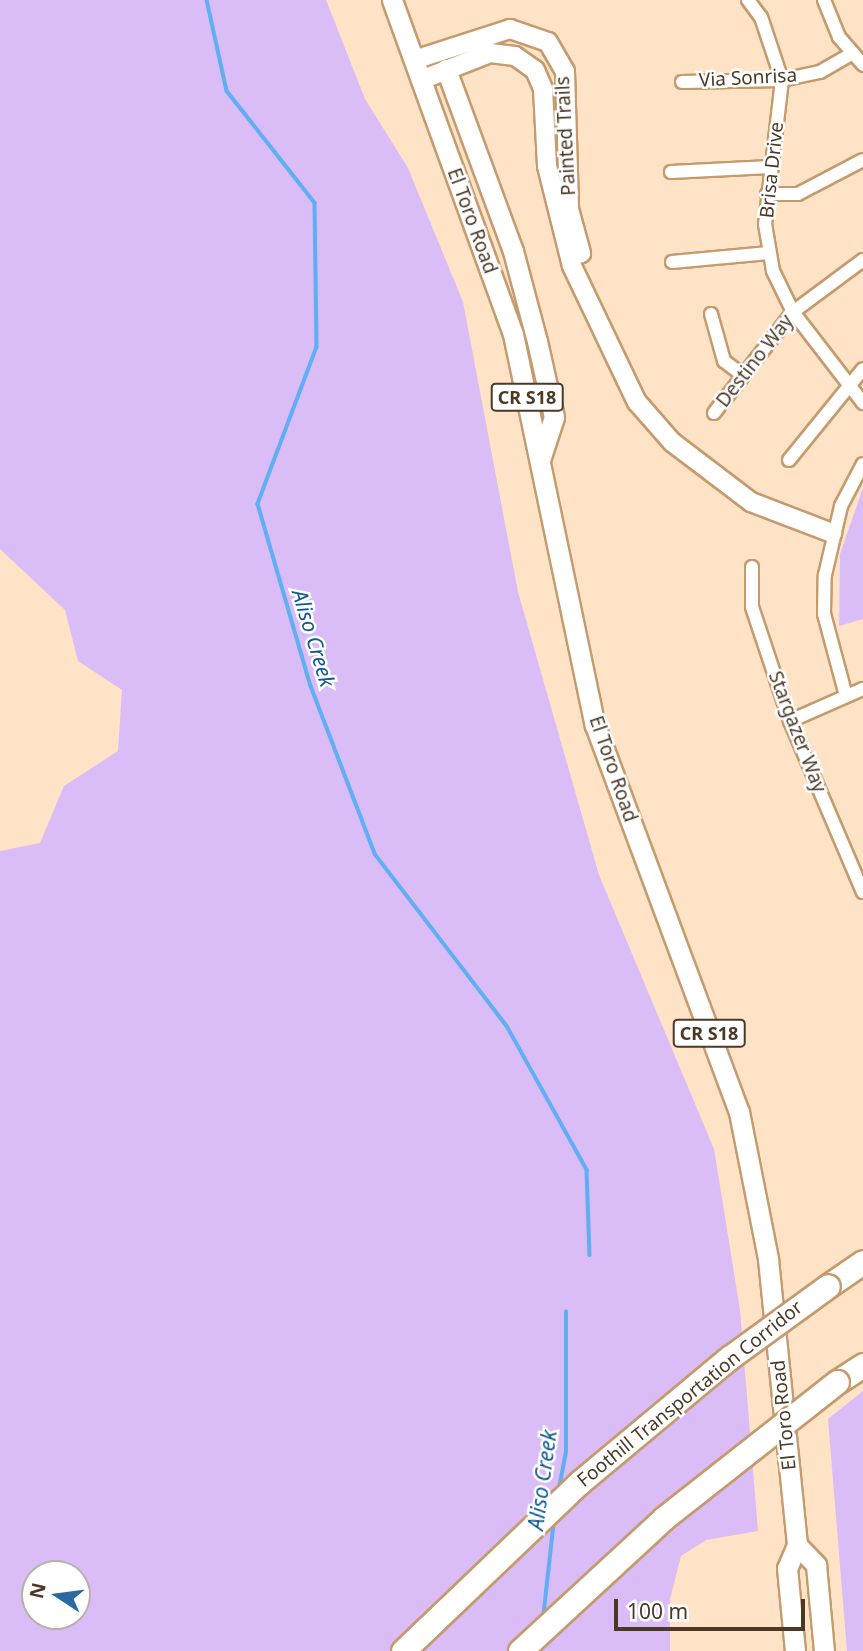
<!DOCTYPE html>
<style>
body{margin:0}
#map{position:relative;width:863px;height:1651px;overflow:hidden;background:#fee3c7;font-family:"Noto Sans",sans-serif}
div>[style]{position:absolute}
.green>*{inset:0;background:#dabcf7}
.stream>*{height:3.5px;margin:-1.75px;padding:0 1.75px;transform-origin:1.75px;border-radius:1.75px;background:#60aef4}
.roads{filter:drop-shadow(2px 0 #c59b6e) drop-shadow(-2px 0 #c59b6e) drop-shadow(0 2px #c59b6e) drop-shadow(0 -2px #c59b6e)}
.street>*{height:12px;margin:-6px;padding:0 6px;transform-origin:6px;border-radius:6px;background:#fff}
.secondary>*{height:18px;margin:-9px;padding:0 9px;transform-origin:9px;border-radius:9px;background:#fff}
.primary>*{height:19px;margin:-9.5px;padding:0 9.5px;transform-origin:9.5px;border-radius:9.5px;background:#fff}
.highway>*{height:23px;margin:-11.5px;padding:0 11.5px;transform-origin:11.5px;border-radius:11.5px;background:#fff}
.bridges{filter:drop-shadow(2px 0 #c59b6e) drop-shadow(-2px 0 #c59b6e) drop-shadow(0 2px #c59b6e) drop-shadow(0 -2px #c59b6e)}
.highway-bridge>*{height:23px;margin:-11.5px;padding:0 11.5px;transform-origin:11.5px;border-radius:11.5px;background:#fff}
span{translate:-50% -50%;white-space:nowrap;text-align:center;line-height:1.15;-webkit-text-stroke:5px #fff;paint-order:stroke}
.shield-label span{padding:2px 5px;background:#fff;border:2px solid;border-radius:5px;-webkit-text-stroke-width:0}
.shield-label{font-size:18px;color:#4b3926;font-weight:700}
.street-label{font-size:19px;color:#4b3926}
.water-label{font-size:21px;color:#0e5991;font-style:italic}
.north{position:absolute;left:21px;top:1560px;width:70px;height:70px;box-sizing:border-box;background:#fff;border:2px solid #b7b0a8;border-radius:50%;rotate:283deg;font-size:19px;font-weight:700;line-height:28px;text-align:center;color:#4b3926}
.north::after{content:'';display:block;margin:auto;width:24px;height:32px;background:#2a6aa0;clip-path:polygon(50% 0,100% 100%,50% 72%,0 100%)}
.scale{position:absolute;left:614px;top:1599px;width:191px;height:32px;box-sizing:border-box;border:4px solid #4b3926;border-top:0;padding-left:9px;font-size:21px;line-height:24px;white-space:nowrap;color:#4b3926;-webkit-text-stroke:5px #fff;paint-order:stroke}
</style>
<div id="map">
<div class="green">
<div style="clip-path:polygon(evenodd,0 0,326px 0,365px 99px,408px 168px,463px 302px,518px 592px,599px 875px,714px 1149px,740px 1310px,758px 1531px,706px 1540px,681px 1556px,670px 1599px,670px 1651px,0 1651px,0 851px,40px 843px,64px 786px,118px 751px,122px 690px,78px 661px,65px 610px,0 549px,0 0,35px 1574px,77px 1574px,77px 1616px,35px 1616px,35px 1574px)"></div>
<div style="clip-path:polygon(863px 488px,863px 619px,839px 626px,840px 554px)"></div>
<div style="clip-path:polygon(863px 1391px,863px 1651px,847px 1651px,828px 1419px)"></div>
</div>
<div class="stream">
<div style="left:207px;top:0;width:93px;rotate:77.6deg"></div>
<div style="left:227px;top:91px;width:142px;rotate:51.8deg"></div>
<div style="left:315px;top:203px;width:144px;rotate:89.2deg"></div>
<div style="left:317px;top:347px;width:168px;rotate:110.6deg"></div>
<div style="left:258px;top:504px;width:190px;rotate:73.8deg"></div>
<div style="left:311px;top:686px;width:180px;rotate:69.1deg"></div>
<div style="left:375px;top:854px;width:217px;rotate:52.5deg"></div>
<div style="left:507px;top:1026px;width:165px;rotate:60.9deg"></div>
<div style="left:587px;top:1170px;width:85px;rotate:88deg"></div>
<div style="left:559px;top:1488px;width:37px;rotate:-79deg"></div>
<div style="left:566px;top:1452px;width:140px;rotate:-90deg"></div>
<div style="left:543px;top:1619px;width:101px;rotate:-83.7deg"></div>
</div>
<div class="roads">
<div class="street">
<div style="left:748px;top:0;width:21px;rotate:53deg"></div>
<div style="left:761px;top:17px;width:66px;rotate:71.6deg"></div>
<div style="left:782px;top:80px;width:145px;rotate:96.7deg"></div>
<div style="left:765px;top:224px;width:48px;rotate:80.3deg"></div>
<div style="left:773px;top:271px;width:46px;rotate:64deg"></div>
<div style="left:793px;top:312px;width:115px;rotate:52.4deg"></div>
<div style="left:824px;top:0;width:40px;rotate:68deg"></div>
<div style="left:839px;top:37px;width:37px;rotate:49deg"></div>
<div style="left:682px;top:82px;width:100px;rotate:-1.1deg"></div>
<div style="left:782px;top:80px;width:39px;rotate:-12deg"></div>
<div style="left:820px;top:72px;width:36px;rotate:-30deg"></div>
<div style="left:671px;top:172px;width:99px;rotate:-2.9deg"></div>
<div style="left:767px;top:194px;width:31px"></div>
<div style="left:798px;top:194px;width:73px;rotate:-27.6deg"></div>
<div style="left:672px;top:262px;width:97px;rotate:-5.3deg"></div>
<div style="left:711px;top:314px;width:49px;rotate:74.5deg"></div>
<div style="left:724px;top:361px;width:21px;rotate:37deg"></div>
<div style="left:714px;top:413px;width:128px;rotate:-52deg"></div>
<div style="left:793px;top:312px;width:87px;rotate:-36.6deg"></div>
<div style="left:789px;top:460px;width:117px;rotate:-50.9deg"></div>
<div style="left:752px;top:567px;width:40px;rotate:90deg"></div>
<div style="left:752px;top:607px;width:120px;rotate:71.6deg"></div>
<div style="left:790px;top:721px;width:186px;rotate:66.9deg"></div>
<div style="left:846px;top:696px;width:85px;rotate:-105deg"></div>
<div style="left:824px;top:614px;width:39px;rotate:-89deg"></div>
<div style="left:825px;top:575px;width:71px;rotate:-76.9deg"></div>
<div style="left:841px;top:506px;width:47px;rotate:-62.4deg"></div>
<div style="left:790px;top:721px;width:80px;rotate:-23.7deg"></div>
</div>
<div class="secondary">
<div style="left:414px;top:60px;width:101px;rotate:-17.9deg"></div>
<div style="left:510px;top:29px;width:40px;rotate:18.9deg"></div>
<div style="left:548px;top:42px;width:34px;rotate:60deg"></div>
<div style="left:565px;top:71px;width:138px;rotate:88.3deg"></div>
<div style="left:569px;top:209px;width:46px;rotate:74.7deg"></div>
<div style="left:421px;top:80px;width:74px;rotate:-21.4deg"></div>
<div style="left:490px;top:53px;width:25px;rotate:7deg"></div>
<div style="left:515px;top:56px;width:24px;rotate:35deg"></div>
<div style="left:535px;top:70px;width:21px;rotate:67deg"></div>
<div style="left:543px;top:89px;width:77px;rotate:87deg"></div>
<div style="left:547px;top:166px;width:103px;rotate:76deg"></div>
<div style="left:572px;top:266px;width:151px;rotate:64.5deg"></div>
<div style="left:637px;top:402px;width:53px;rotate:48.8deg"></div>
<div style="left:672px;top:442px;width:99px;rotate:37.2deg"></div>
<div style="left:751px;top:502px;width:87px;rotate:20.9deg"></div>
</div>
<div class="primary">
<div style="left:392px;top:0;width:355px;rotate:70.1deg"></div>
<div style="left:513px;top:334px;width:400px;rotate:78.2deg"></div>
<div style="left:595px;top:725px;width:413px;rotate:69.6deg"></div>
<div style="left:739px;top:1112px;width:150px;rotate:78.8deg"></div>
<div style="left:768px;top:1259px;width:287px;rotate:84.2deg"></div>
<div style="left:797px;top:1545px;width:25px;rotate:113deg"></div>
<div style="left:787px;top:1568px;width:83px;rotate:84.5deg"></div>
<div style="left:446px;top:69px;width:194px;rotate:69.8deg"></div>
<div style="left:513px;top:251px;width:93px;rotate:75.1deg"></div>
<div style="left:537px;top:341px;width:78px;rotate:77.4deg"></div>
<div style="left:554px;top:417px;width:45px;rotate:108deg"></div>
<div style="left:797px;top:1545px;width:28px;rotate:46deg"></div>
<div style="left:816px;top:1565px;width:86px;rotate:84.7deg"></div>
</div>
<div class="highway">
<div style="left:828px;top:1286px;width:42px;rotate:-34.4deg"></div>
<div style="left:837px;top:1382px;width:31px;rotate:-33deg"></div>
</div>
</div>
<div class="bridges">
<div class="highway-bridge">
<div style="left:403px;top:1651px;width:245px;rotate:-43.7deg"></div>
<div style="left:580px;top:1482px;width:194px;rotate:-39.8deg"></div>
<div style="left:729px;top:1358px;width:122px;rotate:-36deg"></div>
<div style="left:520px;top:1651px;width:196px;rotate:-42.7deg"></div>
<div style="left:664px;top:1518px;width:220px;rotate:-38.2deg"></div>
</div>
</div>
<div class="shield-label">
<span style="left:527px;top:397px">CR S18</span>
<span style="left:709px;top:1033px">CR S18</span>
</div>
<div class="street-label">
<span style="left:748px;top:78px;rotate:-3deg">Via Sonrisa</span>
<span style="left:566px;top:136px;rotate:-93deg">Painted Trails</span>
<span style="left:772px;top:170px;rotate:-84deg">Brisa Drive</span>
<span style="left:472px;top:221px;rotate:70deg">El Toro Road</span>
<span style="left:755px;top:361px;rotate:-52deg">Destino Way</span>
<span style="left:797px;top:732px;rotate:69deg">Stargazer Way</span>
<span style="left:613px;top:769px;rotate:71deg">El Toro Road</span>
<span style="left:690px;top:1394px;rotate:-39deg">Foothill Transportation Corridor</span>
<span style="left:784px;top:1415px;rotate:-96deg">El Toro Road</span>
</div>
<div class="water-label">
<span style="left:314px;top:638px;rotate:73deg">Aliso Creek</span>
<span style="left:542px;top:1480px;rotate:-82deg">Aliso Creek</span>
</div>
<div class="north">N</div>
<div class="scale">100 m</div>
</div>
